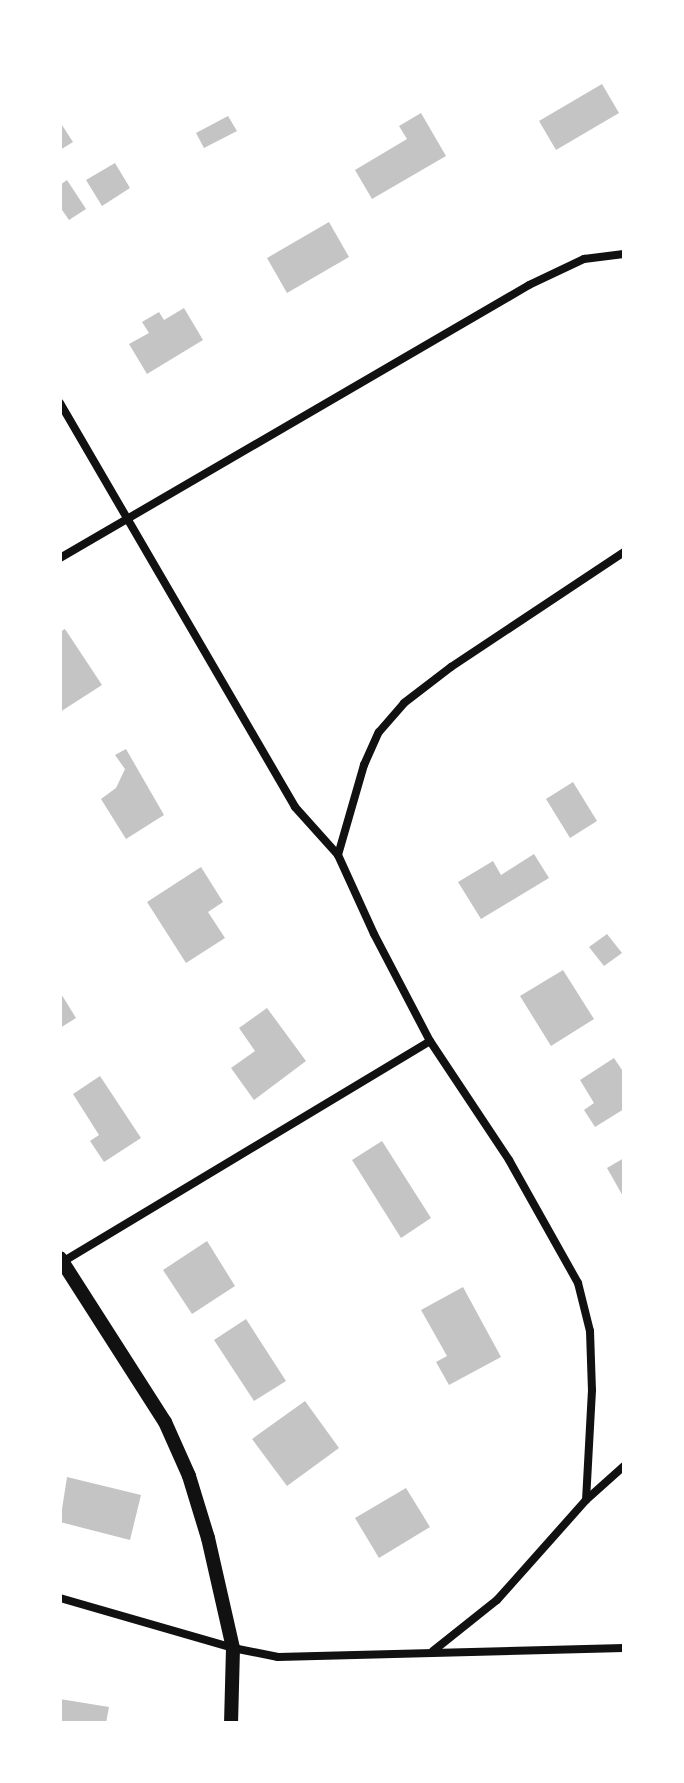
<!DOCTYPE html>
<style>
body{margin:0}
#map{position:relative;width:684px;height:1783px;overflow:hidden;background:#fff;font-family:Cabin,sans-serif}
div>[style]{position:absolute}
.building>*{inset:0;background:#c4c4c4}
.minor>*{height:8px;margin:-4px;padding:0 4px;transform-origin:4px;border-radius:4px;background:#111}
.tertiary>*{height:14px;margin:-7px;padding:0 7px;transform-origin:7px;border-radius:7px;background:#111}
span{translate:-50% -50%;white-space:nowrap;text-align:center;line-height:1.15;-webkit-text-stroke:8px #fff;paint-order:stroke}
.frame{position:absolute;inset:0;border:62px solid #fff;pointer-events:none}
</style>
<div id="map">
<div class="building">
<div style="clip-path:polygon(602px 84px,619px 113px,556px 150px,539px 121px)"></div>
<div style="clip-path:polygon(421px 113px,446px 156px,372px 199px,355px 170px,407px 139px,399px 126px)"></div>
<div style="clip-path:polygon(228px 116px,237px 131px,204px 148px,196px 133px)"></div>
<div style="clip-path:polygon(60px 122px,73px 142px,60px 150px)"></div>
<div style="clip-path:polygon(115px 163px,130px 188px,102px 206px,86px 180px)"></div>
<div style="clip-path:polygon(67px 180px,86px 209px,69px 220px,60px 207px,60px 185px)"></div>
<div style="clip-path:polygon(329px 222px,349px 257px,287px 293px,267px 258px)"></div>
<div style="clip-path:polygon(184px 308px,203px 340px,147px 374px,129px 344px,149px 333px,142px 322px,159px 312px,164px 320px)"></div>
<div style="clip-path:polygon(65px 629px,102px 685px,60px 712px,60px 632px)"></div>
<div style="clip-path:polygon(126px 749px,164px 815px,126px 839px,101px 799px,116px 788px,125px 769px,115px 755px)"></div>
<div style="clip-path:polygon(573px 782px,597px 821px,570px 838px,546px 799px)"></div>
<div style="clip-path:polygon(534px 854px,549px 878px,481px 919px,458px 882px,493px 861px,501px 875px)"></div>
<div style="clip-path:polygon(201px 867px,223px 902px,208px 912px,225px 938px,186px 963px,147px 902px)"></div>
<div style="clip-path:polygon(607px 934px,622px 953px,604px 966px,589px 947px)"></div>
<div style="clip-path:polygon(563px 970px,594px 1019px,551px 1046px,520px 996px)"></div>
<div style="clip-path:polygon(60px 992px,76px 1018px,60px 1028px)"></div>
<div style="clip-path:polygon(267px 1008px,306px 1061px,254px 1100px,231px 1068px,255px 1051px,239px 1028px)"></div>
<div style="clip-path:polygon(614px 1058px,624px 1073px,624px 1109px,595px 1127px,584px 1110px,594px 1103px,580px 1080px)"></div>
<div style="clip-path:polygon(100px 1076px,141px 1138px,104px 1162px,90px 1141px,99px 1135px,73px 1094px)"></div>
<div style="clip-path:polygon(382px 1141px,431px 1218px,401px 1238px,352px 1160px)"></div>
<div style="clip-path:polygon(624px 1158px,624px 1198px,607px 1168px)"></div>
<div style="clip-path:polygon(207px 1241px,235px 1286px,192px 1314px,163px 1270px)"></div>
<div style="clip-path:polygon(463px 1287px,501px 1357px,449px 1385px,436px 1362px,447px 1356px,421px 1310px)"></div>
<div style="clip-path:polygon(246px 1319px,286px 1381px,254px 1401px,214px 1340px)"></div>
<div style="clip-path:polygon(305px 1401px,339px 1448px,287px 1486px,252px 1439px)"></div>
<div style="clip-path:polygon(67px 1477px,141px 1495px,130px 1540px,60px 1522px)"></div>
<div style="clip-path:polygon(406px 1488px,430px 1527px,379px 1558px,355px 1518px)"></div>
<div style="clip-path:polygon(60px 1699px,109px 1707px,106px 1723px,60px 1723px)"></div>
</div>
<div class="minor">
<div style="left:60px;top:403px;width:467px;rotate:59.8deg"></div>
<div style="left:295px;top:807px;width:64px;rotate:48.1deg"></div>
<div style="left:338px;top:855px;width:87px;rotate:65.5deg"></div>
<div style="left:374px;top:934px;width:121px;rotate:62.4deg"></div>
<div style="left:430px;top:1041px;width:143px;rotate:56.4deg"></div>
<div style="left:509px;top:1160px;width:141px;rotate:60.7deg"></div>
<div style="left:578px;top:1283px;width:49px;rotate:76deg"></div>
<div style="left:590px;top:1331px;width:59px;rotate:88.1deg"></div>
<div style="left:592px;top:1390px;width:110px;rotate:93.1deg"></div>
<div style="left:60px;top:558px;width:543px;rotate:-30.2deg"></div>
<div style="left:529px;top:285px;width:61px;rotate:-25.3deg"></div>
<div style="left:584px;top:259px;width:40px;rotate:-7.1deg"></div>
<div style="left:338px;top:855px;width:94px;rotate:-73.9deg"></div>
<div style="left:364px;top:765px;width:36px;rotate:-66deg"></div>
<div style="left:379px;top:732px;width:38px;rotate:-49deg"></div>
<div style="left:404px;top:703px;width:59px;rotate:-37.5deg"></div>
<div style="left:451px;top:667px;width:208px;rotate:-33.6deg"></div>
<div style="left:62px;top:1258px;width:4px;rotate:56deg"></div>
<div style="left:64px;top:1261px;width:427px;rotate:-31deg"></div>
<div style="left:60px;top:1598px;width:180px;rotate:16.1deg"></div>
<div style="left:233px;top:1648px;width:46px;rotate:11.3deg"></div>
<div style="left:278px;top:1657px;width:346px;rotate:-1.5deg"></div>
<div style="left:433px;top:1651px;width:82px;rotate:-38.6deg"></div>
<div style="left:497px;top:1600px;width:134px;rotate:-48.3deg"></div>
<div style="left:586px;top:1500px;width:51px;rotate:-41.8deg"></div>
</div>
<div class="tertiary">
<div style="left:60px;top:1258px;width:195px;rotate:57.4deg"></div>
<div style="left:165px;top:1422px;width:59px;rotate:66deg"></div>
<div style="left:189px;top:1476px;width:65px;rotate:73deg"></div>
<div style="left:208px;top:1538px;width:113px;rotate:77.2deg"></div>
<div style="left:233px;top:1648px;width:75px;rotate:91.5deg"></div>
</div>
<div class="frame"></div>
</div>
